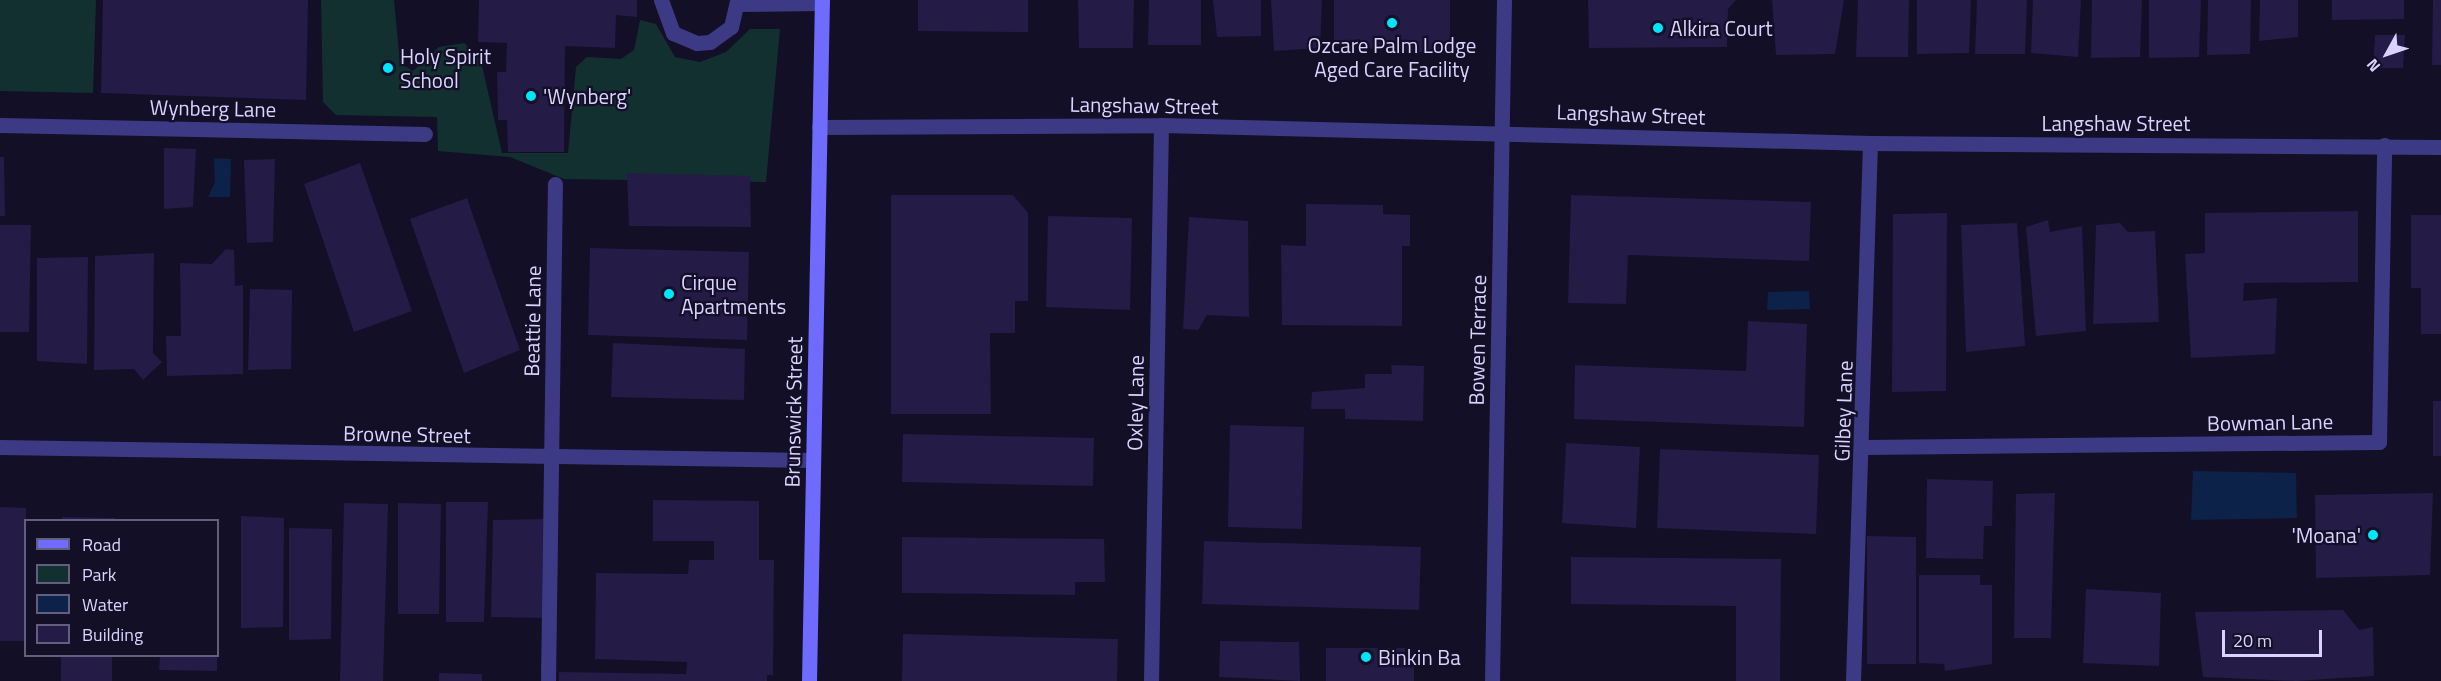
<!DOCTYPE html>
<style>
body{margin:0}
#map{position:relative;width:2441px;height:681px;overflow:hidden;background:#130f26;font-family:"Titillium Web",sans-serif}
div>[style]{position:absolute}
.green>*{inset:0;background:#12302f}
.water>*{inset:0;background:#0c2248}
.building>*{inset:0;background:#241b47}
.service>*{height:15px;margin:-7.5px;padding:0 7.5px;transform-origin:7.5px;border-radius:7.5px;background:#3d3a85}
.minor>*{height:15px;margin:-7.5px;padding:0 7.5px;transform-origin:7.5px;border-radius:7.5px;background:#3d3a85}
.secondary>*{height:15px;margin:-7.5px;padding:0 7.5px;transform-origin:7.5px;border-radius:7.5px;background:#6f6bff}
.dots>*{width:16px;height:16px;translate:-50% -50%;box-sizing:border-box;border:3px solid #130f26;border-radius:50%}
span{translate:-50% -50%;white-space:nowrap;text-align:center;line-height:1.15;-webkit-text-stroke:4.5px #130f26;paint-order:stroke}
.poi-label{font-size:21px;color:#d9d4ff}
.left{translate:0 -50%;text-align:left}
.right{translate:-100% -50%;text-align:right}
.street-label{font-size:21px;color:#d9d4ff}
.legend{position:absolute;left:24px;top:519px;width:195px;height:138px;box-sizing:border-box;background:#130f26;border:2px solid #625e7d;margin:0;padding:8px 10px;list-style:none;font-size:18px;color:#d9d4ff}
.legend li{display:flex;align-items:center;gap:12px;height:30px}
.legend b{width:30px;border:2px solid #625e7d}
.north{position:absolute;left:2357px;top:24px;width:60px;height:60px;-webkit-text-stroke:4px #130f26;paint-order:stroke;rotate:230deg;font-size:16px;font-weight:700;line-height:24px;text-align:center;color:#d9d4ff}
.north::after{content:'';display:block;margin:auto;width:21px;height:27px;background:#d9d4ff;clip-path:polygon(50% 0,100% 100%,50% 72%,0 100%)}
.scale{position:absolute;left:2222px;top:630px;width:100px;height:27px;box-sizing:border-box;border:3px solid #d9d4ff;border-top:0;padding-left:8px;font-size:18px;line-height:21px;white-space:nowrap;color:#d9d4ff;-webkit-text-stroke:4px #130f26;paint-order:stroke}
</style>
<div id="map">
<div class="green">
<div style="clip-path:polygon(0 0,96px 0,93px 93px,0 91px)"></div>
<div style="clip-path:polygon(321px 0,394px 0,400px 63px,413px 71px,439px 47px,464px 43px,480px 57px,502px 153px,568px 153px,576px 67px,587px 57px,621px 59px,634px 50px,640px 20px,656px 24px,675px 57px,700px 62px,726px 52px,750px 29px,780px 29px,766px 182px,564px 179px,510px 157px,438px 151px,437px 117px,336px 115px,323px 102px)"></div>
</div>
<div class="water">
<div style="clip-path:polygon(214px 158px,231px 159px,230px 197px,208px 197px,215px 182px)"></div>
<div style="clip-path:polygon(1809px 291px,1810px 309px,1767px 310px,1768px 292px)"></div>
<div style="clip-path:polygon(2193px 471px,2296px 473px,2297px 518px,2191px 520px)"></div>
</div>
<div class="building">
<div style="clip-path:polygon(103px 0,308px 0,306px 100px,101px 93px)"></div>
<div style="clip-path:polygon(479px 0,637px 0,637px 17px,616px 15px,615px 48px,565px 46px,564px 152px,508px 152px,507px 120px,498px 120px,497px 72px,506px 72px,507px 43px,478px 42px)"></div>
<div style="clip-path:polygon(918px 0,1028px 0,1028px 32px,918px 31px)"></div>
<div style="clip-path:polygon(1078px 0,1134px 0,1133px 48px,1079px 48px)"></div>
<div style="clip-path:polygon(1149px 0,1201px 0,1201px 45px,1148px 45px)"></div>
<div style="clip-path:polygon(1213px 0,1261px 0,1261px 36px,1217px 37px)"></div>
<div style="clip-path:polygon(1271px 0,1322px 0,1320px 48px,1274px 51px)"></div>
<div style="clip-path:polygon(1334px 0,1450px 0,1450px 54px,1334px 46px)"></div>
<div style="clip-path:polygon(1588px 0,1736px 0,1728px 9px,1727px 47px,1589px 48px)"></div>
<div style="clip-path:polygon(1772px 0,1844px 0,1835px 54px,1776px 55px)"></div>
<div style="clip-path:polygon(1858px 0,1909px 0,1908px 57px,1856px 57px)"></div>
<div style="clip-path:polygon(1917px 0,1971px 0,1969px 53px,1917px 54px)"></div>
<div style="clip-path:polygon(1977px 0,2027px 0,2025px 54px,1975px 54px)"></div>
<div style="clip-path:polygon(2033px 0,2081px 0,2078px 57px,2031px 53px)"></div>
<div style="clip-path:polygon(2092px 0,2142px 0,2140px 57px,2091px 58px)"></div>
<div style="clip-path:polygon(2149px 0,2201px 0,2199px 57px,2149px 58px)"></div>
<div style="clip-path:polygon(2208px 0,2251px 0,2250px 54px,2207px 55px)"></div>
<div style="clip-path:polygon(2260px 0,2298px 0,2298px 37px,2259px 41px)"></div>
<div style="clip-path:polygon(2332px 0,2404px 0,2404px 19px,2332px 20px)"></div>
<div style="clip-path:polygon(2433px 0,2441px 0,2441px 65px,2432px 65px)"></div>
<div style="clip-path:polygon(2375px 35px,2405px 35px,2403px 68px,2373px 68px)"></div>
<div style="clip-path:polygon(164px 148px,196px 149px,193px 207px,164px 209px)"></div>
<div style="clip-path:polygon(0 157px,4px 157px,5px 216px,0 216px)"></div>
<div style="clip-path:polygon(275px 159px,273px 242px,247px 243px,244px 160px)"></div>
<div style="clip-path:polygon(360px 163px,412px 311px,354px 332px,304px 184px)"></div>
<div style="clip-path:polygon(627px 173px,750px 176px,751px 227px,629px 226px)"></div>
<div style="clip-path:polygon(891px 195px,1013px 195px,1028px 213px,1028px 301px,1015px 301px,1015px 333px,990px 333px,991px 414px,891px 414px)"></div>
<div style="clip-path:polygon(1571px 195px,1811px 202px,1809px 261px,1628px 255px,1626px 304px,1568px 303px)"></div>
<div style="clip-path:polygon(467px 198px,520px 350px,464px 373px,410px 219px)"></div>
<div style="clip-path:polygon(1306px 204px,1383px 205px,1383px 214px,1410px 215px,1410px 246px,1402px 246px,1402px 326px,1282px 325px,1281px 245px,1306px 246px)"></div>
<div style="clip-path:polygon(2358px 211px,2358px 282px,2244px 283px,2243px 301px,2277px 298px,2275px 354px,2191px 358px,2185px 254px,2205px 253px,2205px 213px)"></div>
<div style="clip-path:polygon(1947px 213px,1946px 391px,1892px 392px,1893px 214px)"></div>
<div style="clip-path:polygon(2411px 215px,2441px 215px,2441px 334px,2421px 334px,2421px 288px,2411px 288px)"></div>
<div style="clip-path:polygon(1048px 216px,1132px 218px,1130px 310px,1046px 307px)"></div>
<div style="clip-path:polygon(1189px 217px,1248px 221px,1249px 317px,1207px 315px,1198px 330px,1183px 329px)"></div>
<div style="clip-path:polygon(2048px 220px,2050px 232px,2082px 226px,2086px 331px,2036px 336px,2026px 227px)"></div>
<div style="clip-path:polygon(2017px 223px,2025px 346px,1966px 352px,1961px 225px)"></div>
<div style="clip-path:polygon(2120px 223px,2128px 232px,2155px 231px,2159px 322px,2093px 324px,2096px 225px)"></div>
<div style="clip-path:polygon(0 225px,31px 225px,29px 332px,0 332px)"></div>
<div style="clip-path:polygon(590px 248px,749px 252px,747px 340px,588px 335px)"></div>
<div style="clip-path:polygon(226px 249px,234px 250px,235px 286px,243px 285px,243px 374px,167px 376px,166px 336px,181px 336px,180px 263px,212px 264px)"></div>
<div style="clip-path:polygon(154px 253px,153px 353px,162px 362px,143px 380px,134px 369px,94px 370px,95px 256px)"></div>
<div style="clip-path:polygon(88px 257px,87px 364px,37px 361px,37px 258px)"></div>
<div style="clip-path:polygon(250px 289px,292px 290px,291px 369px,248px 370px)"></div>
<div style="clip-path:polygon(1748px 321px,1807px 324px,1804px 427px,1574px 419px,1575px 365px,1746px 371px)"></div>
<div style="clip-path:polygon(613px 343px,745px 349px,744px 400px,611px 397px)"></div>
<div style="clip-path:polygon(1391px 365px,1424px 366px,1423px 421px,1345px 419px,1345px 409px,1311px 409px,1312px 392px,1365px 388px,1365px 374px,1392px 374px)"></div>
<div style="clip-path:polygon(2433px 401px,2441px 401px,2441px 456px,2433px 456px)"></div>
<div style="clip-path:polygon(1230px 425px,1304px 427px,1302px 529px,1228px 527px)"></div>
<div style="clip-path:polygon(903px 434px,1094px 438px,1093px 486px,902px 482px)"></div>
<div style="clip-path:polygon(1566px 443px,1640px 447px,1636px 528px,1562px 523px)"></div>
<div style="clip-path:polygon(1660px 449px,1819px 455px,1816px 534px,1657px 528px)"></div>
<div style="clip-path:polygon(1927px 479px,1993px 481px,1992px 526px,1984px 526px,1983px 559px,1926px 558px)"></div>
<div style="clip-path:polygon(2055px 493px,2051px 638px,2014px 638px,2016px 494px)"></div>
<div style="clip-path:polygon(2433px 493px,2430px 575px,2316px 578px,2315px 495px)"></div>
<div style="clip-path:polygon(653px 500px,759px 501px,759px 560px,774px 560px,773px 675px,767px 675px,767px 681px,559px 681px,559px 672px,686px 674px,687px 662px,595px 659px,596px 573px,688px 574px,689px 560px,714px 560px,714px 541px,653px 541px)"></div>
<div style="clip-path:polygon(446px 502px,488px 502px,484px 622px,446px 622px)"></div>
<div style="clip-path:polygon(344px 503px,388px 504px,383px 681px,340px 681px)"></div>
<div style="clip-path:polygon(398px 503px,441px 504px,439px 614px,398px 614px)"></div>
<div style="clip-path:polygon(0 507px,26px 508px,26px 641px,0 641px)"></div>
<div style="clip-path:polygon(241px 516px,284px 518px,283px 627px,241px 628px)"></div>
<div style="clip-path:polygon(62px 517px,115px 518px,115px 520px,62px 520px)"></div>
<div style="clip-path:polygon(543px 519px,542px 618px,491px 617px,493px 520px)"></div>
<div style="clip-path:polygon(289px 528px,332px 529px,331px 639px,289px 640px)"></div>
<div style="clip-path:polygon(1867px 536px,1916px 537px,1916px 664px,1867px 664px)"></div>
<div style="clip-path:polygon(902px 537px,1104px 539px,1105px 582px,1075px 582px,1075px 595px,902px 593px)"></div>
<div style="clip-path:polygon(1204px 541px,1421px 547px,1419px 610px,1202px 604px)"></div>
<div style="clip-path:polygon(1571px 557px,1781px 559px,1780px 681px,1736px 681px,1736px 606px,1571px 604px)"></div>
<div style="clip-path:polygon(1919px 575px,1980px 575px,1980px 585px,1992px 585px,1992px 664px,1945px 671px,1944px 664px,1919px 663px)"></div>
<div style="clip-path:polygon(2086px 589px,2161px 593px,2159px 666px,2083px 663px)"></div>
<div style="clip-path:polygon(2343px 610px,2359px 630px,2373px 627px,2374px 676px,2296px 681px,2203px 677px,2195px 612px)"></div>
<div style="clip-path:polygon(903px 634px,1118px 639px,1117px 681px,902px 681px)"></div>
<div style="clip-path:polygon(1220px 641px,1299px 642px,1300px 681px,1219px 677px)"></div>
<div style="clip-path:polygon(1326px 648px,1405px 648px,1405px 666px,1414px 666px,1414px 681px,1326px 681px)"></div>
<div style="clip-path:polygon(61px 656px,112px 656px,112px 681px,61px 681px)"></div>
<div style="clip-path:polygon(160px 656px,217px 656px,217px 671px,159px 670px)"></div>
<div style="clip-path:polygon(439px 673px,482px 674px,482px 681px,439px 681px)"></div>
</div>
<div class="service">
<div style="left:661px;top:0;width:35px;rotate:70deg"></div>
<div style="left:673px;top:33px;width:26px;rotate:23deg"></div>
<div style="left:697px;top:43px;width:13px;rotate:-4deg"></div>
<div style="left:710px;top:42px;width:26px;rotate:-36deg"></div>
<div style="left:731px;top:27px;width:28px;rotate:-77deg"></div>
<div style="left:737px;top:4px;width:85px;rotate:-0.7deg"></div>
<div style="left:1151px;top:681px;width:556px;rotate:-88.97deg"></div>
</div>
<div class="minor">
<div style="left:0;top:125px;width:425px;rotate:1.2deg"></div>
<div style="left:819px;top:127px;width:342px;rotate:-0.3deg"></div>
<div style="left:1161px;top:125px;width:709px;rotate:1.45deg"></div>
<div style="left:1870px;top:143px;width:571px;rotate:0.4deg"></div>
<div style="left:0;top:447px;width:813px;rotate:0.92deg"></div>
<div style="left:1864px;top:447px;width:515px;rotate:-0.56deg"></div>
<div style="left:2379px;top:442px;width:297px;rotate:-89deg"></div>
<div style="left:548px;top:681px;width:497px;rotate:-89.2deg"></div>
<div style="left:1492px;top:681px;width:681px;rotate:-88.99deg"></div>
<div style="left:1853px;top:681px;width:538px;rotate:-88.19deg"></div>
</div>
<div class="secondary">
<div style="left:809px;top:681px;width:681px;rotate:-88.91deg"></div>
</div>
<div class="dots">
<div style="left:1392px;top:23px;background:#00e5ff"></div>
<div style="left:1658px;top:28px;background:#00e5ff"></div>
<div style="left:388px;top:68px;background:#00e5ff"></div>
<div style="left:531px;top:96px;background:#00e5ff"></div>
<div style="left:669px;top:294px;background:#00e5ff"></div>
<div style="left:2373px;top:535px;background:#00e5ff"></div>
<div style="left:1366px;top:657px;background:#00e5ff"></div>
</div>
<div class="poi-label">
<span class="left" style="left:1670px;top:28px">Alkira Court</span>
<span style="left:1392px;top:57px">Ozcare Palm Lodge<br>Aged Care Facility</span>
<span class="left" style="left:400px;top:68px">Holy Spirit<br>School</span>
<span class="left" style="left:543px;top:96px">'Wynberg'</span>
<span class="left" style="left:681px;top:294px">Cirque<br>Apartments</span>
<span class="right" style="left:2361px;top:535px">'Moana'</span>
<span class="left" style="left:1378px;top:657px">Binkin Ba</span>
</div>
<div class="street-label">
<span style="left:1144px;top:105px;rotate:1deg">Langshaw Street</span>
<span style="left:213px;top:108px;rotate:1deg">Wynberg Lane</span>
<span style="left:1631px;top:114px;rotate:2deg">Langshaw Street</span>
<span style="left:2116px;top:123px">Langshaw Street</span>
<span style="left:532px;top:321px;rotate:-89deg">Beattie Lane</span>
<span style="left:1477px;top:340px;rotate:-89deg">Bowen Terrace</span>
<span style="left:1135px;top:403px;rotate:-89deg">Oxley Lane</span>
<span style="left:1843px;top:411px;rotate:-88deg">Gilbey Lane</span>
<span style="left:793px;top:412px;rotate:-89deg">Brunswick Street</span>
<span style="left:2270px;top:422px;rotate:-1deg">Bowman Lane</span>
<span style="left:407px;top:434px;rotate:1deg">Browne Street</span>
</div>
<ul class="legend">
<li><b style="height:8px;background:#6f6bff"></b>Road</li>
<li><b style="height:16px;background:#12302f"></b>Park</li>
<li><b style="height:16px;background:#0c2248"></b>Water</li>
<li><b style="height:16px;background:#241b47"></b>Building</li>
</ul>
<div class="north">N</div>
<div class="scale">20 m</div>
</div>
